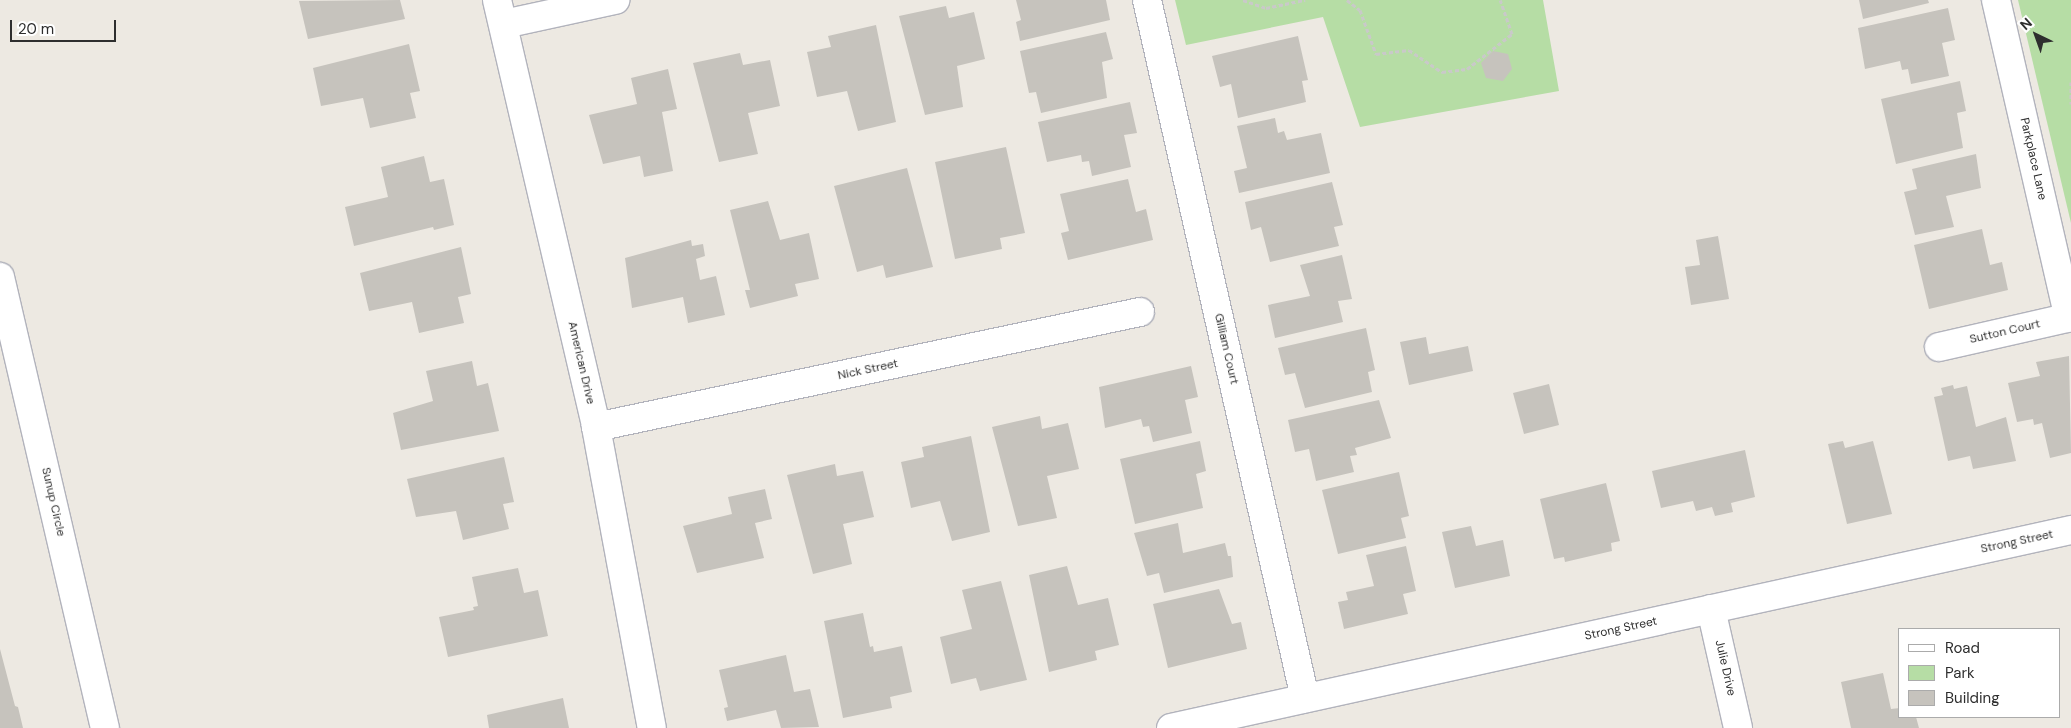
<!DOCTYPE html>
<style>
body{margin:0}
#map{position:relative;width:2071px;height:728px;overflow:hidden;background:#ede9e2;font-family:"DM Sans",sans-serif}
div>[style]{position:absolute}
.green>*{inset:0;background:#b6dda5}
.building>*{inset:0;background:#c6c3bd}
.path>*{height:3px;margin-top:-1.5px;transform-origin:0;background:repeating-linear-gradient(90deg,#c9c9c9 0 4px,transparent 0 6.5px)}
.roads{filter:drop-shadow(1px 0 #b2b3bc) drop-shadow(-1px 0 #b2b3bc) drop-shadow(0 1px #b2b3bc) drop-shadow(0 -1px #b2b3bc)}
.minor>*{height:28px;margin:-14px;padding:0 14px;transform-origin:14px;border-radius:14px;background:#fff}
span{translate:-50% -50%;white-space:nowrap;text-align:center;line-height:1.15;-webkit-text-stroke:4px #fff;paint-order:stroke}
.street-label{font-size:12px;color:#2e2e2e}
.legend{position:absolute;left:1898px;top:628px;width:162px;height:90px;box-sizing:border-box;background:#fff;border:1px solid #ababab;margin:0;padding:6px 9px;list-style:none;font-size:15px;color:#2e2e2e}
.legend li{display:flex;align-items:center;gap:10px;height:25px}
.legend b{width:25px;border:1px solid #ababab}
.north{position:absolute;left:2011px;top:10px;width:50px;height:50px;-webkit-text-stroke:4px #fff;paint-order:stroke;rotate:318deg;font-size:14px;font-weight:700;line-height:20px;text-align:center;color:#2e2e2e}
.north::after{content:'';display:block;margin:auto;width:18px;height:22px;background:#2e2e2e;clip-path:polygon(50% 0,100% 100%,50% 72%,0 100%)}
.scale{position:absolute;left:10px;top:20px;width:106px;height:22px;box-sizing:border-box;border:2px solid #2e2e2e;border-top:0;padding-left:6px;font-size:15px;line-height:18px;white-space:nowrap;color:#2e2e2e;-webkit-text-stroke:4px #fff;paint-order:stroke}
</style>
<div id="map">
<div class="green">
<div style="clip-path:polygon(1175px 0,1543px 0,1559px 91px,1360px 127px,1323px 17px,1186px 45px)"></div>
<div style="clip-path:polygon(2018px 0,2071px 0,2071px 223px)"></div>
</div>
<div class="building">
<div style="clip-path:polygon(400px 0,405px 19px,308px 39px,299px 1px)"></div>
<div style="clip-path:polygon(1016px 0,1106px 0,1110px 20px,1020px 41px,1016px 22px,1021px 20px)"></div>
<div style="clip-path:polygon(1859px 0,1928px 0,1929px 3px,1863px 19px)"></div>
<div style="clip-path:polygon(946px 6px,949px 18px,974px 12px,985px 59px,957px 66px,963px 107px,925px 115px,899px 16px)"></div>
<div style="clip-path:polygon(1948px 8px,1955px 40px,1942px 43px,1949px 76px,1911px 84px,1908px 69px,1902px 70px,1900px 61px,1865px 69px,1858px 28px)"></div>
<div style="clip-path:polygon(876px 25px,896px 122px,858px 131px,847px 91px,817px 97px,807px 52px,831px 47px,828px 36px)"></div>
<div style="clip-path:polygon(1106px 32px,1113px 59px,1102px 62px,1107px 98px,1041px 113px,1036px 92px,1029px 93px,1020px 51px)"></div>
<div style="clip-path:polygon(1298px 36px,1308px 80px,1302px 81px,1306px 102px,1238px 118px,1231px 84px,1220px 87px,1212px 56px)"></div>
<div style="clip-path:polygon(409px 44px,420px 91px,410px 93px,416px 118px,370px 128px,363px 98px,321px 106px,313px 68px)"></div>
<div style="clip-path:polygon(1493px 51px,1508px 54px,1512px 69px,1503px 81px,1486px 78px,1481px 63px)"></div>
<div style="clip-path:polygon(740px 53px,743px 65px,770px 60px,780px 106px,748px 113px,758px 154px,719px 162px,693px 63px)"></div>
<div style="clip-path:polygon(668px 69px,677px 109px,662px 112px,673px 171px,644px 177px,640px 156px,603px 164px,589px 115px,637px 104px,631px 78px)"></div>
<div style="clip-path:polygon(1960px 81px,1966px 111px,1957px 113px,1963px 148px,1896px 164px,1881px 99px)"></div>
<div style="clip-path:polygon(1130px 102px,1137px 133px,1124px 135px,1131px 167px,1092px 176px,1089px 161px,1082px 162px,1081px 155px,1047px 162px,1038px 122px)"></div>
<div style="clip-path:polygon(1275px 118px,1278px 133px,1284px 131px,1287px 140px,1321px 133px,1330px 173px,1239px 193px,1234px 171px,1247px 168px,1237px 126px)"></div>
<div style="clip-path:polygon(1006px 147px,1025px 233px,1000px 238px,1002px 249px,955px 259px,935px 162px)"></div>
<div style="clip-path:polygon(1976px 154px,1981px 188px,1946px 196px,1954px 227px,1915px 235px,1904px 192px,1917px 189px,1912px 169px)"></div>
<div style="clip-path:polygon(424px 156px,430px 182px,444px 179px,454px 225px,434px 230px,433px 227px,354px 246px,345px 207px,388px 197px,381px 167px)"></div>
<div style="clip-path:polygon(907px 168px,933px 267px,886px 278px,883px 265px,857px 272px,834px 186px)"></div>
<div style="clip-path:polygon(1128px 179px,1136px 212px,1146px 209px,1153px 240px,1068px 260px,1061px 233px,1069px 231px,1060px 194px)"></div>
<div style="clip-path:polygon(1332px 182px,1343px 225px,1334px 227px,1339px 246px,1270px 262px,1261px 227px,1251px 230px,1245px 202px)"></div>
<div style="clip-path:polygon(768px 201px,780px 240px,809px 233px,819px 279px,795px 284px,798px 296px,750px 308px,745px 290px,750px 290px,730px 210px)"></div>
<div style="clip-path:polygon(1982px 229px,1990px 265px,2002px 262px,2008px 290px,1929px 309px,1914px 245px)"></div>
<div style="clip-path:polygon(1718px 236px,1729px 299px,1691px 305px,1685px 267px,1700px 265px,1696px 240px)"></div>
<div style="clip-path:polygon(691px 240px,692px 246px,703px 244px,705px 256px,696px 259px,700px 280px,716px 276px,725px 315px,688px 323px,683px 297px,632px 308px,625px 258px)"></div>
<div style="clip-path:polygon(461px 247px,471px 294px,458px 297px,464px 323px,419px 333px,412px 302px,369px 311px,360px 273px)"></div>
<div style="clip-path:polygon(1342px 255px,1352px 299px,1338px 301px,1343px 322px,1275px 338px,1268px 305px,1310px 296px,1300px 265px)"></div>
<div style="clip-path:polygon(1366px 328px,1375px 370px,1368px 372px,1372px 392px,1305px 408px,1295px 373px,1285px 375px,1278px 348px)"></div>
<div style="clip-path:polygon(1426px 337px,1429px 354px,1468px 346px,1473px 371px,1409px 385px,1400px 342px)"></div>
<div style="clip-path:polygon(2069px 356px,2071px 453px,2050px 458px,2042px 423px,2034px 425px,2033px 419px,2017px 422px,2008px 383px,2040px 376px,2036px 362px)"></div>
<div style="clip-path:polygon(472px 361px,477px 386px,488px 383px,499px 431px,401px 450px,393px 413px,433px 401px,426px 371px)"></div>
<div style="clip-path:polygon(1191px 366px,1198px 397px,1185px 400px,1192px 433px,1153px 442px,1149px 426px,1143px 427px,1141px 419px,1105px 428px,1099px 387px)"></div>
<div style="clip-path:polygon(1549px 384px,1559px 425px,1524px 434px,1513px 393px)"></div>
<div style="clip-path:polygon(1953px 385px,1954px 389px,1967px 386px,1976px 427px,2006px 417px,2016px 461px,1973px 469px,1970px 456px,1948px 461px,1934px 397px,1943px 395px,1941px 388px)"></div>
<div style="clip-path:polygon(1379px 400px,1391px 438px,1355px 448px,1357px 455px,1350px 456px,1354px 472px,1316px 481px,1309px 449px,1295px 452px,1288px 420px)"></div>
<div style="clip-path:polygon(1040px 416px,1042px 429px,1068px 423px,1079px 469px,1047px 476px,1057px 518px,1018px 526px,992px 427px)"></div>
<div style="clip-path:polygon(971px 436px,990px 532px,952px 541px,940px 501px,911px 508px,901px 462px,924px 457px,922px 447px)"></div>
<div style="clip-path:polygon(1200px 441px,1206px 471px,1196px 474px,1203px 508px,1135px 524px,1120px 459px)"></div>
<div style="clip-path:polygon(1843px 441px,1845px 448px,1873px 441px,1892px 514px,1847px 524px,1828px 444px)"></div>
<div style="clip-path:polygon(1745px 450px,1755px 497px,1731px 503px,1733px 512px,1715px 516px,1712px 507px,1696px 511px,1693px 501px,1661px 508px,1652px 471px)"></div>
<div style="clip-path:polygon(504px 457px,514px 502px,503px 504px,509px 529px,463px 540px,456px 511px,416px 517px,407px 479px)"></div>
<div style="clip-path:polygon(835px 464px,837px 476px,863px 471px,874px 517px,843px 524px,852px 564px,813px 574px,787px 475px)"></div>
<div style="clip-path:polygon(1399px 472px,1409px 516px,1401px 518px,1406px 538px,1338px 554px,1322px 490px)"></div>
<div style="clip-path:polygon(1606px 483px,1620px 541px,1611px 543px,1612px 551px,1565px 562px,1564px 557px,1554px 559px,1540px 499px)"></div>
<div style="clip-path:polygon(765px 489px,772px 519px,755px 523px,764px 558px,697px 573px,683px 526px,732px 514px,728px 497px)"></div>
<div style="clip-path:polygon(1178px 523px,1183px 553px,1225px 543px,1228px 556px,1231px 556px,1233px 577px,1164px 593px,1159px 573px,1147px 576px,1134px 533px)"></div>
<div style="clip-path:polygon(1471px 526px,1476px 546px,1503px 540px,1510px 576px,1455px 588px,1442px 532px)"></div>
<div style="clip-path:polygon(1406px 546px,1416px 591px,1403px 594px,1408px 614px,1344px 629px,1338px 602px,1348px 600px,1346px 592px,1374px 586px,1366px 555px)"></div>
<div style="clip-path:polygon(1067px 566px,1078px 605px,1108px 598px,1119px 645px,1095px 651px,1097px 660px,1049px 672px,1029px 575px)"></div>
<div style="clip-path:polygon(518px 568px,524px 593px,538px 590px,548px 636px,448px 657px,439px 617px,474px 610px,473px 607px,478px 606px,472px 577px)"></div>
<div style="clip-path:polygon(1001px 581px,1027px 680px,980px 691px,976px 678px,951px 684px,940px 637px,972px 629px,962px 590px)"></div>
<div style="clip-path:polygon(1219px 589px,1232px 624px,1241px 622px,1247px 649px,1168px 668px,1153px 604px)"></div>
<div style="clip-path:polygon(863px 613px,870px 647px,873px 646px,874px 652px,902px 646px,912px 692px,890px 697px,892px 708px,843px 718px,824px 621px)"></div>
<div style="clip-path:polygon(0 649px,15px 706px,18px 707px,23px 728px,0 728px)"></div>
<div style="clip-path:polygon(786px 655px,794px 692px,810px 689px,819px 727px,781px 728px,776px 710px,727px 721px,724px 708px,728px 707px,719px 670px)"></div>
<div style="clip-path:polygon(1883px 673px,1891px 709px,1900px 708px,1900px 717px,1916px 717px,1919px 728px,1851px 728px,1841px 682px)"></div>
<div style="clip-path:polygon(563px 698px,569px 728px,489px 728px,487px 715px)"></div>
</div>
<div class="path">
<div style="left:1243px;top:0;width:24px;rotate:19deg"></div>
<div style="left:1266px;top:8px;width:40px;rotate:-12deg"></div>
<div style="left:1347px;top:0;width:16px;rotate:38deg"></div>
<div style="left:1360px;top:10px;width:47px;rotate:70deg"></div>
<div style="left:1376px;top:54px;width:33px;rotate:-7deg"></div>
<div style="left:1409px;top:50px;width:40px;rotate:34deg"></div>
<div style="left:1442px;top:72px;width:25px;rotate:-7deg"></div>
<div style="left:1467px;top:69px;width:57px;rotate:-37.9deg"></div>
<div style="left:1512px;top:34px;width:36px;rotate:-109deg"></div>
<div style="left:2071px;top:82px;width:22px;rotate:90deg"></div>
</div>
<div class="roads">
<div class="minor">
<div style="left:497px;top:0;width:438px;rotate:76.9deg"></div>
<div style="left:596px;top:427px;width:306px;rotate:79.5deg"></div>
<div style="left:1147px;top:0;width:716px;rotate:77.25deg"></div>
<div style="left:1996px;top:0;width:326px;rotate:77.1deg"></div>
<div style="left:504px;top:24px;width:114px;rotate:-12.2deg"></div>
<div style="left:0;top:277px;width:463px;rotate:76.9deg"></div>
<div style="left:1939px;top:347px;width:135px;rotate:-12.8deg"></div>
<div style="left:596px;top:427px;width:556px;rotate:-11.94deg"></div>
<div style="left:1711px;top:609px;width:122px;rotate:77.2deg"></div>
<div style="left:1171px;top:728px;width:922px;rotate:-12.41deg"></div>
</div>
</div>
<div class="street-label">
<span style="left:2033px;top:159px;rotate:77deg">Parkplace Lane</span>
<span style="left:2005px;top:332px;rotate:-13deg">Sutton Court</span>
<span style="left:1226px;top:349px;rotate:77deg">Gilliam Court</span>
<span style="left:581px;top:363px;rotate:77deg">American Drive</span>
<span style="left:868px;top:370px;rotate:-12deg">Nick Street</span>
<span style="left:53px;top:502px;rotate:77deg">Sunup Circle</span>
<span style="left:2017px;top:542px;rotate:-12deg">Strong Street</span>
<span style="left:1621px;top:629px;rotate:-12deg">Strong Street</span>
<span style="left:1725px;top:668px;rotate:77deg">Julie Drive</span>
</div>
<ul class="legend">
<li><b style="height:6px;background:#fff"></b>Road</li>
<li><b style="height:14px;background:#b6dda5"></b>Park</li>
<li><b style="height:14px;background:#c6c3bd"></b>Building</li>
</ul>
<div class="north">N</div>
<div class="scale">20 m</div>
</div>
